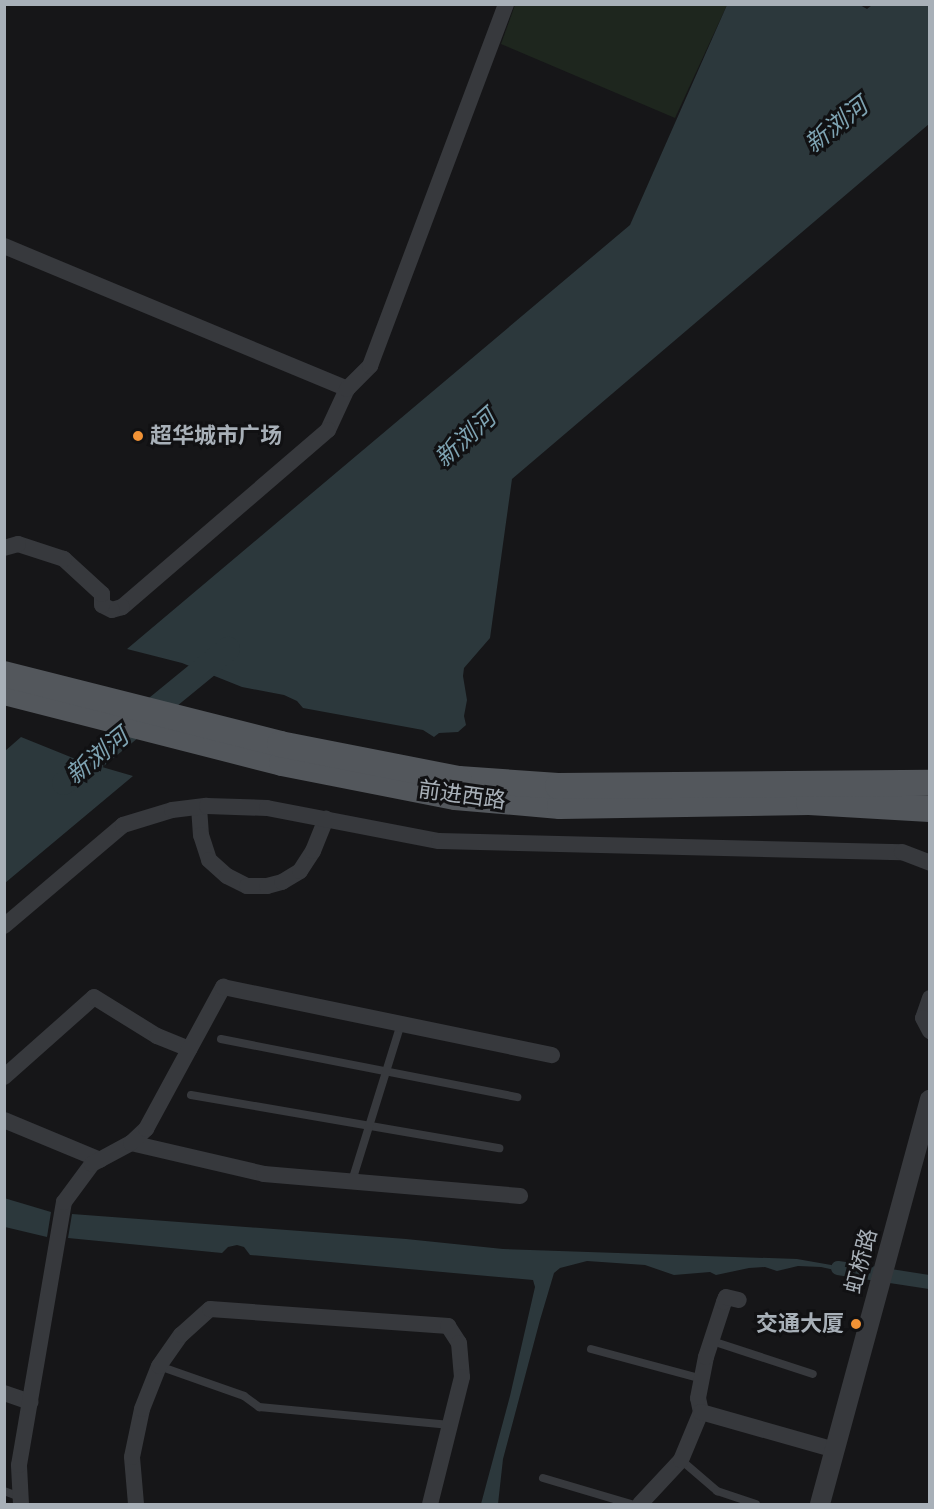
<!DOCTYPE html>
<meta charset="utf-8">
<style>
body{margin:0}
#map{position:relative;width:934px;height:1509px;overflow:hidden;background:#161618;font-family:"Space Grotesk","Noto Sans SC",sans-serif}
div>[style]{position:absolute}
.green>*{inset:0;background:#1e261e}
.water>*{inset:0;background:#2c383c}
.canal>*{height:14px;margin:-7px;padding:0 7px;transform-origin:7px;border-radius:7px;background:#2c383c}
.river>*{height:24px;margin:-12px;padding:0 12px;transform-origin:12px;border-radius:12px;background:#2c383c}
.service>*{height:8px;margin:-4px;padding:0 4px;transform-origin:4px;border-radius:4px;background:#37393d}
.minor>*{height:16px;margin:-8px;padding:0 8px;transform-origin:8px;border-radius:8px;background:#37393d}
.tertiary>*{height:20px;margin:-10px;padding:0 10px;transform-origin:10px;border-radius:10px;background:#37393d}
.primary>*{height:26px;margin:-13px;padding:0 13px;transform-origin:13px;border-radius:13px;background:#53575c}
.primary-bridge>*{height:26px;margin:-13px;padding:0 13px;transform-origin:13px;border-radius:13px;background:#53575c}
.dots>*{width:16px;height:16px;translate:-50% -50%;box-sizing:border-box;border:3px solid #111113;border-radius:50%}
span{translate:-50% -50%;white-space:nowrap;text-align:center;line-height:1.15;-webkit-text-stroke:6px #111113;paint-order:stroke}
.poi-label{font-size:22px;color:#a8b0b8;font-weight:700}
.left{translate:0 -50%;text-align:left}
.right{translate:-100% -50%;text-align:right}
.street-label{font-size:22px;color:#a8b0b8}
.water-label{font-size:24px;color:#7fa4b3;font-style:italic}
.frame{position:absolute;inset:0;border:6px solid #a8b0b8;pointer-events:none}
</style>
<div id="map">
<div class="green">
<div style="clip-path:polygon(515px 5px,727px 5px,675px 118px,501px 44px)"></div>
</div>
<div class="water">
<div style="clip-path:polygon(858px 4px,867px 9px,872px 5px,929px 5px,929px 124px,512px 479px,490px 638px,464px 668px,463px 676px,467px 700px,464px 716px,466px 725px,458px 732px,439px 733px,434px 737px,423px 730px,303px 708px,297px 701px,284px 695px,242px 687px,182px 663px,127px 649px,630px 225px,727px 5px)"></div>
<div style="clip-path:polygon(21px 737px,78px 760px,133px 776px,5px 883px,5px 751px)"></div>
<div style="clip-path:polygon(4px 1198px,51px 1212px,47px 1237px,5px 1227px)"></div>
<div style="clip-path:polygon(72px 1214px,406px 1239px,503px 1249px,797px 1259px,854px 1269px,853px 1274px,821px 1267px,798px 1266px,777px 1271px,765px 1267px,749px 1268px,716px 1275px,710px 1272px,674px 1275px,645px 1265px,587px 1261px,560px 1268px,554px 1273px,540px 1320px,503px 1459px,498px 1504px,481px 1504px,510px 1396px,535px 1287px,533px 1280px,250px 1255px,244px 1247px,237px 1245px,228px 1247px,222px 1253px,68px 1238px)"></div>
</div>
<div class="canal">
<div style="left:838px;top:1268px;width:93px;rotate:8.7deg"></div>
</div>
<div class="river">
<div style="left:64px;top:783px;width:212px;rotate:-39.3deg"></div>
</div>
<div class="service">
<div style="left:221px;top:1039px;width:302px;rotate:11.1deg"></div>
<div style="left:191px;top:1095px;width:313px;rotate:9.8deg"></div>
<div style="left:352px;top:1181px;width:164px;rotate:-72.7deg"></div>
<div style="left:712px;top:1341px;width:106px;rotate:18.1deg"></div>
<div style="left:591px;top:1349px;width:115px;rotate:15.1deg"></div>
<div style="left:159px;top:1366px;width:90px;rotate:19.4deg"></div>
<div style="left:244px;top:1396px;width:19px;rotate:36deg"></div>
<div style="left:259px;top:1407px;width:192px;rotate:5.4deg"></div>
<div style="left:681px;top:1460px;width:48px;rotate:40.7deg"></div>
<div style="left:717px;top:1491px;width:41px;rotate:18.4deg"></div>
<div style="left:543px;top:1478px;width:92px;rotate:16.5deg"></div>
<div style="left:4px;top:1491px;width:17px;rotate:21deg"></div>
</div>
<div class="minor">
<div style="left:4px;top:246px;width:372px;rotate:22.6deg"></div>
<div style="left:347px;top:389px;width:45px;rotate:114.9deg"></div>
<div style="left:328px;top:430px;width:272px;rotate:139.3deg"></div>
<div style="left:122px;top:607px;width:10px;rotate:163deg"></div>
<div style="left:112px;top:610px;width:11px;rotate:-153deg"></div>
<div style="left:102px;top:605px;width:11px;rotate:-90deg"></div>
<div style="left:102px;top:594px;width:52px;rotate:-137.4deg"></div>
<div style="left:64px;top:559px;width:48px;rotate:-161.9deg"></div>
<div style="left:18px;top:544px;width:15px;rotate:164deg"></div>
<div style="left:347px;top:389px;width:33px;rotate:-45deg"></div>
<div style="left:370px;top:366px;width:387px;rotate:-69.4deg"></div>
<div style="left:199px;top:807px;width:28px;rotate:86deg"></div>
<div style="left:201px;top:835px;width:26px;rotate:72deg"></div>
<div style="left:209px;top:860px;width:24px;rotate:42deg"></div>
<div style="left:227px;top:876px;width:22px;rotate:27deg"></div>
<div style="left:247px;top:886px;width:20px"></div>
<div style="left:267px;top:886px;width:16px;rotate:-15deg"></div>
<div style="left:282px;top:882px;width:21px;rotate:-31deg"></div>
<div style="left:300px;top:871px;width:24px;rotate:-57deg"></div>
<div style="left:313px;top:851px;width:35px;rotate:-68deg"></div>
<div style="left:4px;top:926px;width:156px;rotate:-40.3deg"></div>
<div style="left:123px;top:825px;width:51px;rotate:-17deg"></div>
<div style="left:172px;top:810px;width:35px;rotate:-7deg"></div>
<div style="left:207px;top:806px;width:60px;rotate:1.9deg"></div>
<div style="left:267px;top:808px;width:175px;rotate:10.9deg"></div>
<div style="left:439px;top:841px;width:463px;rotate:1.4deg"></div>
<div style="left:902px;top:852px;width:30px;rotate:21deg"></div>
<div style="left:930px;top:998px;width:21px;rotate:109deg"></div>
<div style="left:923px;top:1018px;width:15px;rotate:62deg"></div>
<div style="left:4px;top:1077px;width:120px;rotate:-41.6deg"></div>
<div style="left:94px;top:997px;width:74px;rotate:31.8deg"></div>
<div style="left:157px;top:1036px;width:35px;rotate:22deg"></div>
<div style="left:4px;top:1120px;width:104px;rotate:22.6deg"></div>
<div style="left:131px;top:1143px;width:137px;rotate:13.1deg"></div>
<div style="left:264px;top:1174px;width:257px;rotate:4.9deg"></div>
<div style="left:4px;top:1393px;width:28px;rotate:19deg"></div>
<div style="left:701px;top:1412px;width:14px;rotate:-102deg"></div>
<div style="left:698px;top:1398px;width:42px;rotate:-79deg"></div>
<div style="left:706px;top:1357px;width:58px;rotate:-71.9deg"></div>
<div style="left:724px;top:1302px;width:5px;rotate:-68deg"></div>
<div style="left:726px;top:1297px;width:13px;rotate:13deg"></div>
<div style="left:21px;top:1504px;width:39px;rotate:-93deg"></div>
<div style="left:19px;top:1465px;width:267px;rotate:-80.3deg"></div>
<div style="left:64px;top:1202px;width:47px;rotate:-53.6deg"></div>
<div style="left:92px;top:1164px;width:44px;rotate:-28.3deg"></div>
<div style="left:131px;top:1143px;width:21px;rotate:-43deg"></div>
<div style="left:146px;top:1129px;width:162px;rotate:-61.5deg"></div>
<div style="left:223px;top:987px;width:336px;rotate:11.7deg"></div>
<div style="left:136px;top:1504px;width:47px;rotate:-94.9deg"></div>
<div style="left:132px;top:1457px;width:49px;rotate:-78.2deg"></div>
<div style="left:142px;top:1409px;width:46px;rotate:-68.4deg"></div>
<div style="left:159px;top:1366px;width:38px;rotate:-55deg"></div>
<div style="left:181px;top:1335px;width:39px;rotate:-42deg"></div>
<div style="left:210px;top:1309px;width:239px;rotate:4.1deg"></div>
<div style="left:448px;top:1326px;width:20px;rotate:57deg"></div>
<div style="left:459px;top:1343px;width:34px;rotate:85deg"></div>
<div style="left:462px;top:1377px;width:131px;rotate:104.1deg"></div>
<div style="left:640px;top:1504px;width:60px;rotate:-47deg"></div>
<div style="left:681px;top:1460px;width:52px;rotate:-67.4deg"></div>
<div style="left:701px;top:1412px;width:139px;rotate:15.8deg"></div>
</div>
<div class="tertiary">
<div style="left:820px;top:1504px;width:419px;rotate:-74.8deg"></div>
</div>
<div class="primary">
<div style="left:4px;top:692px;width:287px;rotate:14.3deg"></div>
<div style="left:282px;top:763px;width:176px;rotate:11.1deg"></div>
<div style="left:455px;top:797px;width:105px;rotate:4.9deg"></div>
<div style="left:560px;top:806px;width:249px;rotate:-0.9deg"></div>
<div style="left:809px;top:802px;width:121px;rotate:3.3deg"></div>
<div style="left:459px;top:779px;width:99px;rotate:4deg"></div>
<div style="left:558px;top:786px;width:372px;rotate:-0.5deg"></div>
</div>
<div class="primary-bridge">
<div style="left:4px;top:674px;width:285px;rotate:14.2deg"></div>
<div style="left:280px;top:744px;width:182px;rotate:11.1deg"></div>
</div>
<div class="dots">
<div style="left:138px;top:436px;background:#f19235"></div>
<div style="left:856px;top:1324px;background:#f19235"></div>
</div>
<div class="poi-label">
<span class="left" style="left:150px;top:436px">超华城市广场</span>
<span class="right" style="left:844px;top:1324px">交通大厦</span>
</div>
<div class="street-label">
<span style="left:462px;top:795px;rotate:8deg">前进西路</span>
<span style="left:861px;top:1261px;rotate:-75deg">虹桥路</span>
</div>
<div class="water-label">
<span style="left:836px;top:125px;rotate:-38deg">新浏河</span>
<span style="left:465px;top:438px;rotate:-42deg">新浏河</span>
<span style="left:97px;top:756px;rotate:-39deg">新浏河</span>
</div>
<div class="frame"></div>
</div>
